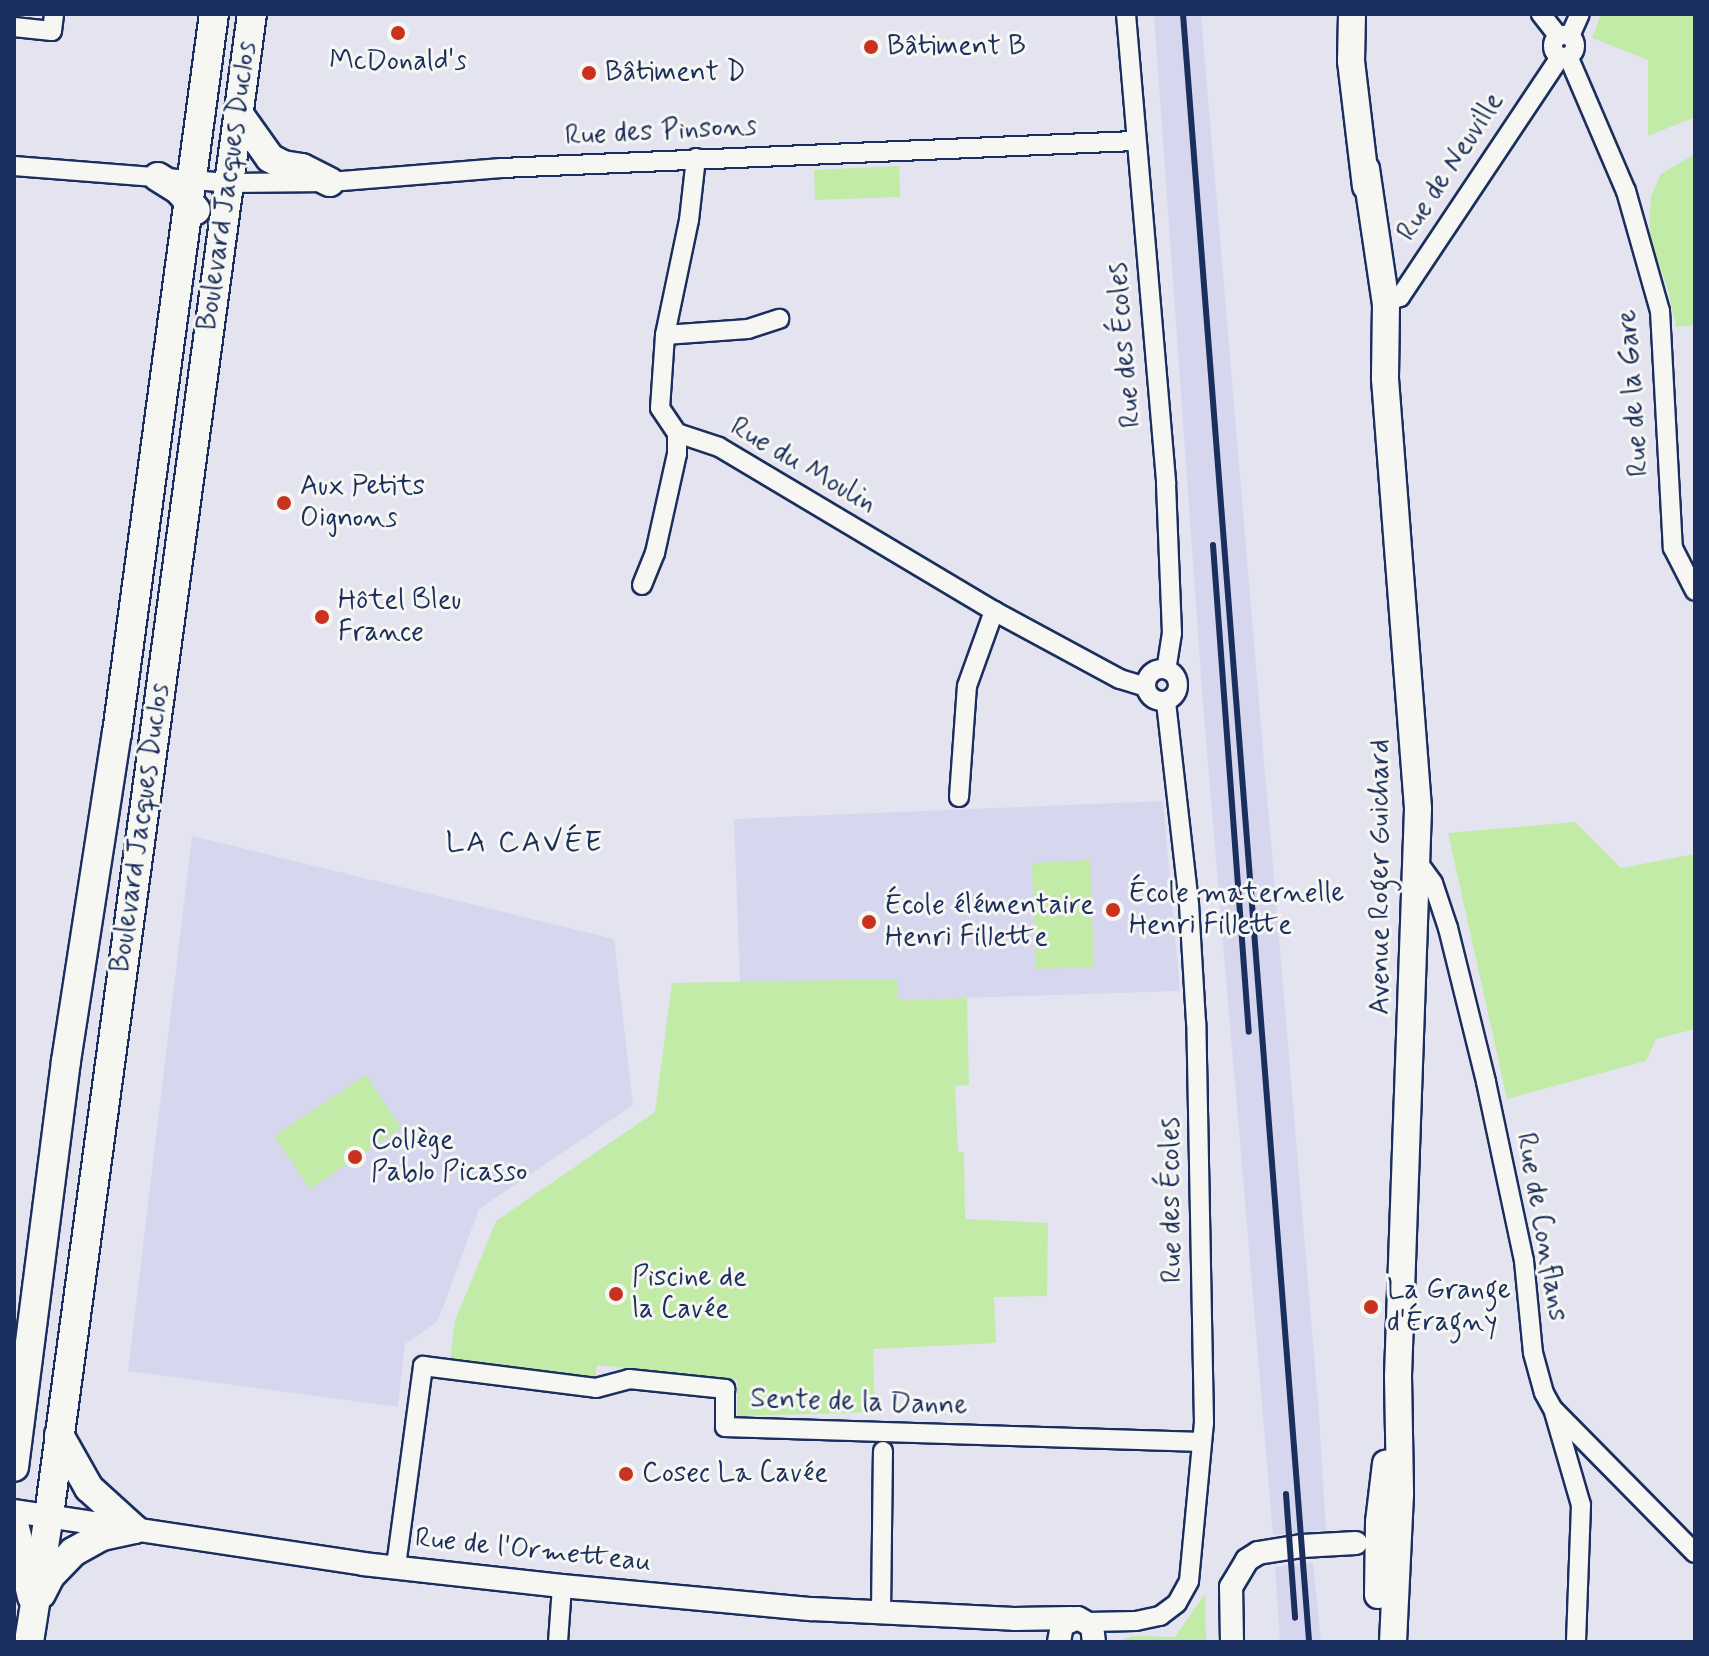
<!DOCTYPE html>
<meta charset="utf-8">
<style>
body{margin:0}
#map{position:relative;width:1709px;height:1656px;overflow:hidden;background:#e3e4f0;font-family:Mynerve,sans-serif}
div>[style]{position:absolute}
.built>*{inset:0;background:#d6d7ef}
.green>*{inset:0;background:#c1eba7}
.roads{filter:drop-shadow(2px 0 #1b2f5e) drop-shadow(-2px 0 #1b2f5e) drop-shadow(0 2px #1b2f5e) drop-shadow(0 -2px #1b2f5e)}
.minor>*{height:18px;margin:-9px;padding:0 9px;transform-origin:9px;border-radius:9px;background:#f6f6f2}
.minor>.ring{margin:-9px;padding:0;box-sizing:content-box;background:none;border:18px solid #f6f6f2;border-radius:50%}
.tertiary>*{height:22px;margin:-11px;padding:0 11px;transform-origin:11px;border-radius:11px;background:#f6f6f2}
.secondary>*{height:26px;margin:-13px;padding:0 13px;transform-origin:13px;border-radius:13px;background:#f6f6f2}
.primary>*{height:28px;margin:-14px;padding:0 14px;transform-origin:14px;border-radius:14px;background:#f6f6f2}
.rail>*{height:6px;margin:-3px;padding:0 3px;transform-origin:3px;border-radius:3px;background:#1b2f5e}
.dots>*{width:22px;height:22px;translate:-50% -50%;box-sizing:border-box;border:4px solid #f6f6f2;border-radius:50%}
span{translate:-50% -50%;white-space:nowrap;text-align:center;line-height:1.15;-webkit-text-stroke:6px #f6f6f2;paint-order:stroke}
.poi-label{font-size:28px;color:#1b2f5e}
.left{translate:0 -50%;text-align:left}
.street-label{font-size:28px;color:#1b2f5e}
.neighbourhood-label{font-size:30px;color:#1b2f5e;letter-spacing:2px}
.frame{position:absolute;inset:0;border:16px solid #1b2f5e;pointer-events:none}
</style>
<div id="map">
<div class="built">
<div style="clip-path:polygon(1154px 14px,1201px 14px,1318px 1400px,1326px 1530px,1273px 1535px,1203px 704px)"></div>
<div style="clip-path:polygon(1163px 801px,1180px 991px,897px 1000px,896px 979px,740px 982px,734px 819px)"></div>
<div style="clip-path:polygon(192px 836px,614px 939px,633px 1105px,479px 1209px,438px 1321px,405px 1344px,398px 1407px,128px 1371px)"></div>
<div style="clip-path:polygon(1313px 1562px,1321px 1642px,1280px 1642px,1275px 1567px)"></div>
</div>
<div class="green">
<div style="clip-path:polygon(1601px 14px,1695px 14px,1695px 117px,1648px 136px,1648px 60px,1592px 38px)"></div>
<div style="clip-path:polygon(1695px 154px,1695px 325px,1676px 327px,1668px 290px,1649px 237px,1651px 196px,1661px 174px)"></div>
<div style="clip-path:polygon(899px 166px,900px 197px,815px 200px,814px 170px)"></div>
<div style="clip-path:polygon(1575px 822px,1621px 868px,1695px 854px,1695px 1029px,1656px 1039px,1646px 1061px,1507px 1099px,1448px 833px)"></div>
<div style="clip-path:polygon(1090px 860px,1094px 967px,1036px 969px,1032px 863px)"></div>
<div style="clip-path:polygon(897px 979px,897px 1000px,967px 998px,969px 1085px,955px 1086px,958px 1152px,964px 1152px,965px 1219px,1048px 1223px,1047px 1296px,994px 1297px,996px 1343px,873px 1349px,875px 1412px,737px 1416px,737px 1380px,597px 1365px,595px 1379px,450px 1360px,455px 1321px,496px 1221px,655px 1112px,672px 983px)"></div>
<div style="clip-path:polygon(366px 1075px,401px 1128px,310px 1189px,274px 1136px)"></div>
<div style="clip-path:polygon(1205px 1594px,1206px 1642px,1118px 1642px,1132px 1636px,1175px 1637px)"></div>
</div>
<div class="roads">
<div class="minor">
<div style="left:1126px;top:14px;width:472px;rotate:85.1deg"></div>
<div style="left:1166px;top:484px;width:149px;rotate:87.7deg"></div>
<div style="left:1172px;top:633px;width:37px;rotate:99deg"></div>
<div style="left:1541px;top:14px;width:28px;rotate:52deg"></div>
<div style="left:14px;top:27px;width:38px;rotate:6deg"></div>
<div style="left:52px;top:31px;width:17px;rotate:-83deg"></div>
<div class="ring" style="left:1553px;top:35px;width:4px;height:4px"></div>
<div style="left:1570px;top:36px;width:24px;rotate:-66deg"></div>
<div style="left:1568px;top:56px;width:147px;rotate:66.8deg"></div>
<div style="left:1626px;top:191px;width:125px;rotate:74.2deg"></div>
<div style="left:1660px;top:311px;width:237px;rotate:86.9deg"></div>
<div style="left:1673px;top:548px;width:48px;rotate:62.9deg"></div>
<div style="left:696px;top:158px;width:62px;rotate:96.4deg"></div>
<div style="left:689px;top:220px;width:117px;rotate:101.8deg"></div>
<div style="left:665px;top:335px;width:73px;rotate:93.9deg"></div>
<div style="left:660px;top:408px;width:30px;rotate:56deg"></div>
<div style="left:677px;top:433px;width:44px;rotate:18.4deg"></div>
<div style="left:719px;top:447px;width:320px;rotate:30.8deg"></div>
<div style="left:994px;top:611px;width:143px;rotate:28.4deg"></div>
<div style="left:1120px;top:679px;width:27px;rotate:17deg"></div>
<div style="left:14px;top:166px;width:215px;rotate:4.5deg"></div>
<div style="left:228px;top:183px;width:102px;rotate:-0.6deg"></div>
<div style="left:330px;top:182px;width:172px;rotate:-4.7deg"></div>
<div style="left:501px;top:168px;width:635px;rotate:-2.44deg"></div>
<div style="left:1386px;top:302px;width:15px;rotate:-20deg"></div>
<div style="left:1400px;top:297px;width:288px;rotate:-56.3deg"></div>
<div style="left:665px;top:335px;width:83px;rotate:-4.1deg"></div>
<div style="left:748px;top:329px;width:33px;rotate:-18deg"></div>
<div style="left:642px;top:585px;width:35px;rotate:-68deg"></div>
<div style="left:655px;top:553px;width:101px;rotate:-77.5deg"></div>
<div style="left:677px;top:454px;width:21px;rotate:-90deg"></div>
<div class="ring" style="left:1146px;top:669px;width:14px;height:14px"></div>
<div style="left:959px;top:797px;width:111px;rotate:-85.9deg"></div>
<div style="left:967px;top:686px;width:80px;rotate:-70.2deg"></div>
<div style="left:1417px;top:861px;width:27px;rotate:54deg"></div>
<div style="left:1433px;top:883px;width:47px;rotate:71.6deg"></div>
<div style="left:1448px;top:928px;width:159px;rotate:76.1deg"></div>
<div style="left:1486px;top:1082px;width:183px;rotate:78deg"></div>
<div style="left:1524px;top:1261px;width:92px;rotate:84.4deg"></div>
<div style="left:1533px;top:1353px;width:41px;rotate:74.6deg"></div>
<div style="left:1544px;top:1393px;width:18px;rotate:61deg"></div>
<div style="left:1553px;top:1409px;width:202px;rotate:45.4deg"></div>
<div style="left:1554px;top:1412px;width:97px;rotate:73.8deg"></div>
<div style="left:1581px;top:1505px;width:137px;rotate:92.1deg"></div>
<div style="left:396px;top:1566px;width:202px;rotate:-82.3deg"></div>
<div style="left:423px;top:1366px;width:174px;rotate:7.2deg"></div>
<div style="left:596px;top:1388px;width:34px;rotate:-15deg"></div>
<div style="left:629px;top:1379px;width:97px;rotate:5.9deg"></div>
<div style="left:725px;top:1389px;width:38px;rotate:90deg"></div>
<div style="left:725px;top:1427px;width:477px;rotate:1.8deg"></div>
<div style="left:881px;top:1613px;width:162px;rotate:-89.3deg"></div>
<div style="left:1088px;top:1622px;width:48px;rotate:-1.2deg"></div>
<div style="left:1136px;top:1621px;width:25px;rotate:-12deg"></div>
<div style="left:1160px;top:1616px;width:21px;rotate:-37deg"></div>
<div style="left:1177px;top:1603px;width:25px;rotate:-61deg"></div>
<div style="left:1189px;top:1581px;width:159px;rotate:-84.6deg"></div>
<div style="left:1204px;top:1423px;width:401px;rotate:-91.1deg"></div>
<div style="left:1196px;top:1022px;width:118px;rotate:-93.4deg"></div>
<div style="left:1189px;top:904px;width:204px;rotate:-96.5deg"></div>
<div style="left:558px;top:1642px;width:56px;rotate:-85.9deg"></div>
</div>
<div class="tertiary">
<div style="left:14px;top:1511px;width:353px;rotate:8.6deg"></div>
<div style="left:363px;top:1564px;width:200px;rotate:6.3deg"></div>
<div style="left:562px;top:1586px;width:251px;rotate:5.3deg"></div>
<div style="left:812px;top:1609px;width:202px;rotate:2.8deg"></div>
<div style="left:1014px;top:1619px;width:58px;rotate:-1deg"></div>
<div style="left:1059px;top:1642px;width:17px;rotate:-80deg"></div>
<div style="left:1062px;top:1625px;width:17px;rotate:-24deg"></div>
<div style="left:1078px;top:1618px;width:16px;rotate:30deg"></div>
<div style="left:1092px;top:1626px;width:16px;rotate:83deg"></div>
<div style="left:1232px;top:1642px;width:55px;rotate:-91deg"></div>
<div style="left:1231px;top:1587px;width:31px;rotate:-59deg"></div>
<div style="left:1247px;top:1560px;width:13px;rotate:-32deg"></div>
<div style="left:1258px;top:1553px;width:45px;rotate:-9deg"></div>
<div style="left:1302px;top:1546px;width:54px;rotate:-3.2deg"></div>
</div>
<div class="secondary">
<div style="left:1352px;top:14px;width:47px;rotate:91.2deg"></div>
<div style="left:1351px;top:61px;width:126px;rotate:83.2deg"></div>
<div style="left:1366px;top:169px;width:137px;rotate:81.6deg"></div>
<div style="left:1386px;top:305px;width:74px;rotate:90.8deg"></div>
<div style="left:1385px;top:379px;width:431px;rotate:85.6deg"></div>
<div style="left:1418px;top:809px;width:567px;rotate:92.02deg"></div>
<div style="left:1398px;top:1376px;width:118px;rotate:89deg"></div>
<div style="left:1400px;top:1494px;width:148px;rotate:92.7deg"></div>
<div style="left:1378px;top:1595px;width:73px;rotate:-89.2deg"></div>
<div style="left:1379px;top:1522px;width:59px;rotate:-83.2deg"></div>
</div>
<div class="primary">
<div style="left:238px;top:113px;width:55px;rotate:54.6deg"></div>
<div style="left:270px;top:158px;width:15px;rotate:28deg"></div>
<div style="left:283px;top:165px;width:19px;rotate:9deg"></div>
<div style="left:302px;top:168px;width:31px;rotate:27deg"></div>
<div style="left:158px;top:177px;width:25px;rotate:32deg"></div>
<div style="left:179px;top:190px;width:26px;rotate:50deg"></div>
<div style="left:59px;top:1435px;width:61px;rotate:60.5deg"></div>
<div style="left:89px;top:1488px;width:61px;rotate:42.3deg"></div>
<div style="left:14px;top:1467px;width:409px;rotate:-82.7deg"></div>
<div style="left:66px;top:1061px;width:332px;rotate:-81.2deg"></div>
<div style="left:117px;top:733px;width:726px;rotate:-82.32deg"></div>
<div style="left:14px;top:1524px;width:75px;rotate:76.1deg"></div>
<div style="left:41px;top:1594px;width:20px;rotate:-63deg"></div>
<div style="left:50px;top:1576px;width:33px;rotate:-46deg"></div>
<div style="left:73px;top:1552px;width:33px;rotate:-29deg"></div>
<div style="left:102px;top:1536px;width:33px;rotate:-12deg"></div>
<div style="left:29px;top:1642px;width:129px;rotate:-81.1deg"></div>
<div style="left:49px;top:1515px;width:1515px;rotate:-82.3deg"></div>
</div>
</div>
<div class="rail">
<div style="left:1183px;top:14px;width:1633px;rotate:85.57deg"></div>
<div style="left:1213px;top:545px;width:488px;rotate:85.8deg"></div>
<div style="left:1286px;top:1494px;width:124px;rotate:85.8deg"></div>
</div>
<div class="dots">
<div style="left:398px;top:33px;background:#c8321e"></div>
<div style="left:871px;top:47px;background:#c8321e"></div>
<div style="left:589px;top:73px;background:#c8321e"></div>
<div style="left:284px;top:503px;background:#c8321e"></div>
<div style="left:322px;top:617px;background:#c8321e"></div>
<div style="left:1113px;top:910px;background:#c8321e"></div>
<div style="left:869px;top:922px;background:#c8321e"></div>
<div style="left:355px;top:1157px;background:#c8321e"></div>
<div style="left:616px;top:1294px;background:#c8321e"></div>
<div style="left:1371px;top:1307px;background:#c8321e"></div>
<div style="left:626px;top:1474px;background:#c8321e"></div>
</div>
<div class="poi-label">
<span class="left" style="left:887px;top:47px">Bâtiment B</span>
<span style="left:398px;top:62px">McDonald's</span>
<span class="left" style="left:605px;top:73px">Bâtiment D</span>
<span class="left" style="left:300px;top:503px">Aux Petits<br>Oignons</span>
<span class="left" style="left:338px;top:617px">Hôtel Bleu<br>France</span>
<span class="left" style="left:1129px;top:910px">École maternelle<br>Henri Fillette</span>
<span class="left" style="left:885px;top:922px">École élémentaire<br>Henri Fillette</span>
<span class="left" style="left:371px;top:1157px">Collège<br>Pablo Picasso</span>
<span class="left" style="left:632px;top:1294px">Piscine de<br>la Cavée</span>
<span class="left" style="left:1387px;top:1307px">La Grange<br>d'Éragny</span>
<span class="left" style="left:642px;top:1474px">Cosec La Cavée</span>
</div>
<div class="street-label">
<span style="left:661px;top:132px;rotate:-3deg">Rue des Pinsons</span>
<span style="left:1451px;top:167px;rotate:-57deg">Rue de Neuville</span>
<span style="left:228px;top:186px;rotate:-82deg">Boulevard Jacques Duclos</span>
<span style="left:1125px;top:345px;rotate:-95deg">Rue des Écoles</span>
<span style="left:1634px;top:393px;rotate:-94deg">Rue de la Gare</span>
<span style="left:803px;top:466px;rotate:30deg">Rue du Moulin</span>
<span style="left:141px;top:828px;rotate:-82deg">Boulevard Jacques Duclos</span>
<span style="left:1381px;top:877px;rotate:-90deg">Avenue Roger Guichard</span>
<span style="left:1172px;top:1200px;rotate:-91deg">Rue des Écoles</span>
<span style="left:1541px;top:1227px;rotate:80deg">Rue de Conflans</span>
<span style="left:859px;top:1403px;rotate:2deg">Sente de la Danne</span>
<span style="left:533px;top:1551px;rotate:6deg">Rue de l'Ormetteau</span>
</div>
<div class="neighbourhood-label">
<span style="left:525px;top:843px">LA CAVÉE</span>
</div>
<div class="frame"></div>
</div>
